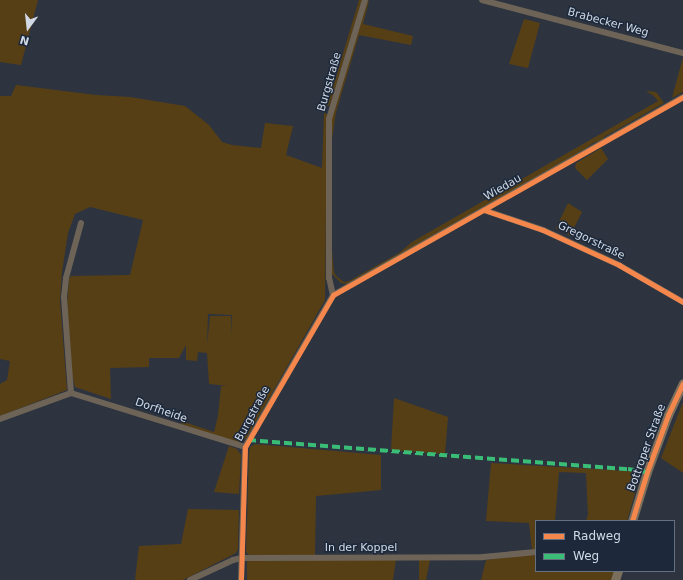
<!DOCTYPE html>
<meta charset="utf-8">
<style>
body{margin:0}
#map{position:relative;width:683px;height:580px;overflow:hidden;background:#2d343f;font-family:"DejaVu Sans",sans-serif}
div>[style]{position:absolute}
.green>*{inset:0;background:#573f15}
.street>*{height:6px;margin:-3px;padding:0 3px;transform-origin:3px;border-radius:3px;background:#6d6457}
.secondary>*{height:9px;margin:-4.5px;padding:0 4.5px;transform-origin:4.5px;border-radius:4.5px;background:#7a6f5d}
.quiet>*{height:4px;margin-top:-2px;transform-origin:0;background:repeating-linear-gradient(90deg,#3abd76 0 8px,transparent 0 12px)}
.cycleway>*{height:5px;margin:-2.5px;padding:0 2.5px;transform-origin:2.5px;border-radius:2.5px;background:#f5874c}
span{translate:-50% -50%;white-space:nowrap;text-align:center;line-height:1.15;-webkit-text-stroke:3px #1d293b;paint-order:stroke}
.street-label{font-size:11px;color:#d0d9e5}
.legend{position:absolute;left:535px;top:520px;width:140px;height:52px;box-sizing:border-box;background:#1d293b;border:1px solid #656f7f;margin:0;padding:5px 7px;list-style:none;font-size:12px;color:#d0d9e5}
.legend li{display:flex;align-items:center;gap:8px;height:20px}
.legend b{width:20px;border:1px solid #656f7f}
.north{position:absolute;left:8px;top:8px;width:40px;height:40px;-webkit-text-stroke:3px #1d293b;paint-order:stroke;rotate:195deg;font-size:11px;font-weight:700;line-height:16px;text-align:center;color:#d0d9e5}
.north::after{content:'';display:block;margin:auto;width:14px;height:18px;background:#d0d9e5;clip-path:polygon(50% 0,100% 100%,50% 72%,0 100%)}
</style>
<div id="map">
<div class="green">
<div style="clip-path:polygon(0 0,38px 0,21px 65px,0 62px)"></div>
<div style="clip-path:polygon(359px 0,362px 0,330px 105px,326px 106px,328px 104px)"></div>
<div style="clip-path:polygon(367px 1px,369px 1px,363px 24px,413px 36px,411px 45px,359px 35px,336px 112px,332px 139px,332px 251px,334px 272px,336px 276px,344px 282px,349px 281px,399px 253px,412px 242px,658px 101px,654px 96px,646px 91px,656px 92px,664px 103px,604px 137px,603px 140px,593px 143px,585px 149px,347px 284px,341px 283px,332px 274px,331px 121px)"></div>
<div style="clip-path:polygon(524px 19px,540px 23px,528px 68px,509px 64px)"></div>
<div style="clip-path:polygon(683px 57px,683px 92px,672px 98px)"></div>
<div style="clip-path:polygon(evenodd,16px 85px,96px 95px,130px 97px,185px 106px,209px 125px,222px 142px,232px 145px,261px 148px,265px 123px,293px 126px,286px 155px,322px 168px,324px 113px,327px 114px,325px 300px,247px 437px,242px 442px,239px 443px,181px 424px,181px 421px,214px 432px,218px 416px,221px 386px,228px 386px,209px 384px,207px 353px,198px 352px,197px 361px,186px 360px,186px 345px,179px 358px,149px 358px,149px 367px,110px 368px,111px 399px,75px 387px,72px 374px,67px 304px,69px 279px,71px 276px,130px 275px,143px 220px,90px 207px,75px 214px,68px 233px,62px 272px,60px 301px,67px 390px,0 416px,0 384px,7px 380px,10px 361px,0 359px,0 96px,11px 96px,16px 85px,208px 314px,232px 315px,231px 336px,231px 316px,210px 316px,207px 345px,208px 314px)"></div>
<div style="clip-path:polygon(601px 148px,608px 159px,587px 180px,575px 168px,576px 163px)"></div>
<div style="clip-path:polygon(568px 203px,582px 212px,570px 236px,556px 228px)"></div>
<div style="clip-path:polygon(394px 398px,448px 417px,445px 454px,391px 450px)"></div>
<div style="clip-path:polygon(683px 402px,683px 473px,661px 458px)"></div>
<div style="clip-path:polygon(255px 444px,381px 455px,381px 490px,316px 496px,315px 556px,250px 556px,246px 552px,249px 452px,250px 447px)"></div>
<div style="clip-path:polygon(229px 446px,237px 449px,241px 455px,239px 494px,214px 492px)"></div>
<div style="clip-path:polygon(491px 463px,612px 470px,637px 472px,640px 476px,627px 521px,586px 521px,588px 515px,586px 473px,559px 472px,555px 521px,536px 521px,536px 549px,532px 550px,529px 523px,486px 521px)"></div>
<div style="clip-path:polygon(188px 509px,239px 510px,238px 549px,236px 553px,183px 580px,135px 580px,139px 546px,181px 544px)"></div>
<div style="clip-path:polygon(536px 554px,536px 571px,614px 571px,611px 580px,481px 580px,486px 560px)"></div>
<div style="clip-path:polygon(316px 560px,396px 560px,393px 580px,247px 580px,247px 561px)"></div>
<div style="clip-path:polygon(419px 560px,430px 560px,426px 580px,419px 580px)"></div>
</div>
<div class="street">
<div style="left:482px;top:0;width:208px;rotate:14.8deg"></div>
<div style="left:484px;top:210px;width:62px;rotate:18.7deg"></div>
<div style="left:543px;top:230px;width:84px;rotate:24.7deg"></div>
<div style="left:619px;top:265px;width:74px;rotate:30deg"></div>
<div style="left:333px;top:295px;width:402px;rotate:-29.5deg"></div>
<div style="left:71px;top:393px;width:96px;rotate:-94.2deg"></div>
<div style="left:64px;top:297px;width:19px;rotate:-84deg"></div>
<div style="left:66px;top:278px;width:57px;rotate:-74.7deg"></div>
<div style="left:0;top:419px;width:76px;rotate:-20.1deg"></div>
<div style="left:71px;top:393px;width:182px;rotate:17.2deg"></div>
<div style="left:190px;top:580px;width:47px;rotate:-24.9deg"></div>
<div style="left:233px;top:560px;width:8px;rotate:-14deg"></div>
<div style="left:241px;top:558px;width:242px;rotate:-0.2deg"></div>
<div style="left:483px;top:557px;width:53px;rotate:-5.4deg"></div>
<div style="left:241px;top:580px;width:133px;rotate:-88.3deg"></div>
<div style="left:245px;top:447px;width:176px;rotate:-59.9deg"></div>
<div style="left:333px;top:295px;width:17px;rotate:-103deg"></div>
<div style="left:329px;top:278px;width:159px;rotate:-90deg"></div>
<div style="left:329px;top:119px;width:124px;rotate:-73.2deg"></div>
</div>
<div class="secondary">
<div style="left:632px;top:521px;width:51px;rotate:-73deg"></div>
<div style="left:647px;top:472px;width:61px;rotate:-69.8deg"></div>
<div style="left:668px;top:415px;width:35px;rotate:-65deg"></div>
<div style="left:615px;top:580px;width:9px;rotate:-72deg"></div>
</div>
<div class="quiet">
<div style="left:248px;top:440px;width:381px;rotate:4.4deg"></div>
<div style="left:628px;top:469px;width:19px;rotate:9deg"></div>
</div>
<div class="cycleway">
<div style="left:484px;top:210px;width:62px;rotate:18.7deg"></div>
<div style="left:543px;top:230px;width:84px;rotate:24.7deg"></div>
<div style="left:619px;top:265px;width:74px;rotate:30deg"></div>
<div style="left:632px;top:521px;width:51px;rotate:-73deg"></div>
<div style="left:647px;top:472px;width:61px;rotate:-69.8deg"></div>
<div style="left:668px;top:415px;width:35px;rotate:-65deg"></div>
<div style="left:241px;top:580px;width:133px;rotate:-88.3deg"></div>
<div style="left:245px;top:447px;width:176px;rotate:-59.9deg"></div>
<div style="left:333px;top:295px;width:402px;rotate:-29.5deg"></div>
</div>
<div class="street-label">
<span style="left:608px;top:23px;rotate:15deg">Brabecker Weg</span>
<span style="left:330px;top:82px;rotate:-74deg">Burgstraße</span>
<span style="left:503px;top:188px;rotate:-30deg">Wiedau</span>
<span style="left:591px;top:241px;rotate:26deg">Gregorstraße</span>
<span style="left:161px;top:411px;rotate:19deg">Dorfheide</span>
<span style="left:253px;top:414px;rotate:-62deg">Burgstraße</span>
<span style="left:647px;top:448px;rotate:-70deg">Bottroper Straße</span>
<span style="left:361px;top:548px">In der Koppel</span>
</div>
<ul class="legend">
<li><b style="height:5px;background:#f5874c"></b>Radweg</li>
<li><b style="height:5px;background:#3abd76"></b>Weg</li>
</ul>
<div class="north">N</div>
</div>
